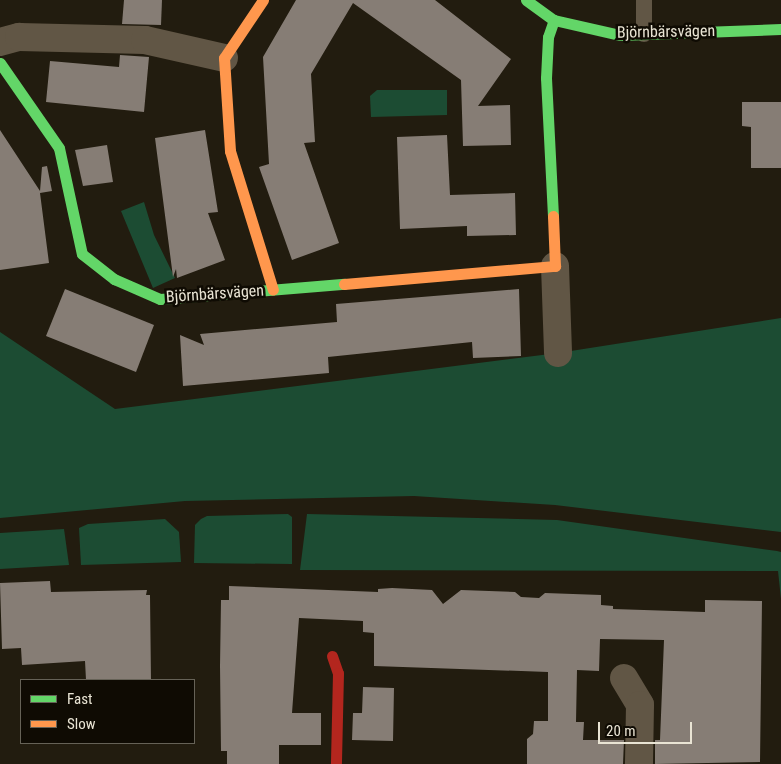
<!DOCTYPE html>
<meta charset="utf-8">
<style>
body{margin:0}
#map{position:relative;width:781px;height:764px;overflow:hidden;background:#221c0f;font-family:"Roboto Condensed",sans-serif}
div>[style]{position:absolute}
.green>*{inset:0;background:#1c4c33}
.building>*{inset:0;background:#867d75}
.lane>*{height:16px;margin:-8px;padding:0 8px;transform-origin:8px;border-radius:8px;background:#615645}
.street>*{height:28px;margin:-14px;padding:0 14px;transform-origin:14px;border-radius:14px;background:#615645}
.fast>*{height:11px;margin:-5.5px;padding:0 5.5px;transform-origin:5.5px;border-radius:5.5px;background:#63d668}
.slow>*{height:11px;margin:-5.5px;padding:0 5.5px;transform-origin:5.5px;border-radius:5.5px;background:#ff974d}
.jam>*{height:11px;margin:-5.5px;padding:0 5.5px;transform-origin:5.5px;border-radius:5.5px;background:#b3261e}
span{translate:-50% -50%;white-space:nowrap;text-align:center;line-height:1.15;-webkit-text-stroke:5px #0f0b03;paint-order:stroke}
.street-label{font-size:16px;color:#e9e4d4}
.legend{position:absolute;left:20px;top:679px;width:175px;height:65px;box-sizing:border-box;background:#0f0b03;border:1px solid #666257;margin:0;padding:6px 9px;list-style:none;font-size:15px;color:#e9e4d4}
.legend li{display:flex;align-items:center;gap:10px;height:25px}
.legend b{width:25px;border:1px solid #666257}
.scale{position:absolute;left:598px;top:722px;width:94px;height:22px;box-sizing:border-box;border:2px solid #e9e4d4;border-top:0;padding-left:6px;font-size:15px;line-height:18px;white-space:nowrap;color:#e9e4d4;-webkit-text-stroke:4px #0f0b03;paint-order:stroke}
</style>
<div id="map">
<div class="green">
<div style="clip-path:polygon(377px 90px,447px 90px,447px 115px,371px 117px,370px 96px)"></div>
<div style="clip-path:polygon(144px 202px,154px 235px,175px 278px,153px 288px,121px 211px)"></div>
<div style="clip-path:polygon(781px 318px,781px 532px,555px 505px,414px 496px,185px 501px,0 518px,0 332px,115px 409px,558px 353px)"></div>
<div style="clip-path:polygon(288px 514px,292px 517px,292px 564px,194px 563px,195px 525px,201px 519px,207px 516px)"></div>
<div style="clip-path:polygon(307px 514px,557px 520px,777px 551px,781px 552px,781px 599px,778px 571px,300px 570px)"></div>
<div style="clip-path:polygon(165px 519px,179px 532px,181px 562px,81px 565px,79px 528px,88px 524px)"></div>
<div style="clip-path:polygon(64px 529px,69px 565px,0 569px,0 533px)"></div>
</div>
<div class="building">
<div style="clip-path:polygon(124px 0,162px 0,161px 25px,122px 24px)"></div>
<div style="clip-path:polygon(296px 0,435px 0,511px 59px,478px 106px,510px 105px,511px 145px,463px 146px,461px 80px,353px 3px,311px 74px,315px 142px,304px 143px,339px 243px,292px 260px,259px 167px,269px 164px,263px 57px)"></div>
<div style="clip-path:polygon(120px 55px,149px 57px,144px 112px,46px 102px,50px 61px,119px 67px)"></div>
<div style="clip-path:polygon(742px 102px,781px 102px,781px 168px,751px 168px,751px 127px,742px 126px)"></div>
<div style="clip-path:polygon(0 130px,40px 191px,42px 167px,47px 166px,52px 191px,40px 193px,49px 263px,0 270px)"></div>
<div style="clip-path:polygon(205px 130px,218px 212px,208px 213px,225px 260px,177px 278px,176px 269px,173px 277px,155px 138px)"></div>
<div style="clip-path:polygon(447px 135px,450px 195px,515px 193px,516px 235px,467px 236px,467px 226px,400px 229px,397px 137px)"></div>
<div style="clip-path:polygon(107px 145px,113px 182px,83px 186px,75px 150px)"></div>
<div style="clip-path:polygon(65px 289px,154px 325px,136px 372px,46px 336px)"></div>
<div style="clip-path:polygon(519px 289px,521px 356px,473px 358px,472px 342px,328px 357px,329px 373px,183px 386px,180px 335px,204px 345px,200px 334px,337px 322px,336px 304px)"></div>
<div style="clip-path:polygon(50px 581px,51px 592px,147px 590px,146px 595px,150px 595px,151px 680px,86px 680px,85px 661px,22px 665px,21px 648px,2px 649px,0 583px)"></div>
<div style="clip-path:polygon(229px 586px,378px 592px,378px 589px,392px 588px,432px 590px,443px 604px,461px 590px,515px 592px,521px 597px,539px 598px,545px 593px,601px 595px,601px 605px,613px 606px,613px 609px,705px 612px,705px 600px,762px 601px,760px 762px,655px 764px,655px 740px,660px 740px,664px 640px,600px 639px,599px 671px,577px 670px,576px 722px,584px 722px,583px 740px,624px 740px,623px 764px,527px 764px,527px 739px,533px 734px,534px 721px,548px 721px,548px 672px,374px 666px,374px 633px,363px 632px,363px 621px,299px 618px,292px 713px,321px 713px,321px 745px,279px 745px,279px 764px,227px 764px,227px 751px,221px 751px,220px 666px,221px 600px,229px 600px)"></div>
<div style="clip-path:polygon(363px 687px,394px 688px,393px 741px,352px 740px,353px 713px,362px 713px)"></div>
</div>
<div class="lane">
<div style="left:644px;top:0;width:34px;rotate:90deg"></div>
</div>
<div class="street">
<div style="left:0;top:42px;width:20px;rotate:-15deg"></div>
<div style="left:19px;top:37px;width:126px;rotate:1.4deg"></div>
<div style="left:145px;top:40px;width:81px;rotate:12.8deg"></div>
<div style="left:555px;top:266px;width:87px;rotate:88deg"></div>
<div style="left:624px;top:678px;width:31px;rotate:59deg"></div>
<div style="left:640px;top:705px;width:59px;rotate:91deg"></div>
</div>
<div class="fast">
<div style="left:526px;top:0;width:34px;rotate:36deg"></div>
<div style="left:554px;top:20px;width:68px;rotate:12.8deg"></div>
<div style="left:620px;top:35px;width:161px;rotate:-2.1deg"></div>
<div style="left:0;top:63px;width:103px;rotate:55.2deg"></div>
<div style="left:59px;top:148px;width:108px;rotate:77.8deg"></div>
<div style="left:82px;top:254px;width:41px;rotate:38deg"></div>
<div style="left:114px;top:279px;width:50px;rotate:23.5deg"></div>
<div style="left:160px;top:299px;width:185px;rotate:-4.7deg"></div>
<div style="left:553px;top:216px;width:138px;rotate:-92.9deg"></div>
<div style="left:546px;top:78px;width:41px;rotate:-87.2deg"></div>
<div style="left:548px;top:37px;width:18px;rotate:-71deg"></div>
</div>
<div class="slow">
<div style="left:263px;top:0;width:70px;rotate:123.9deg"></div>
<div style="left:224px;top:58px;width:93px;rotate:86.3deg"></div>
<div style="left:230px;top:151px;width:145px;rotate:72.8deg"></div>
<div style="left:344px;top:284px;width:212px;rotate:-4.9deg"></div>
<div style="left:555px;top:266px;width:50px;rotate:-92.3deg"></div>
</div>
<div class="jam">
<div style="left:332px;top:656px;width:18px;rotate:71deg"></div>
<div style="left:338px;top:673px;width:91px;rotate:91.3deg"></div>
</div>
<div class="street-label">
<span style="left:666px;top:32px;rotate:-1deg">Björnbärsvägen</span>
<span style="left:215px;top:294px;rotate:-4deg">Björnbärsvägen</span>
</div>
<ul class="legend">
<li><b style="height:6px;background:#63d668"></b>Fast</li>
<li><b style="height:6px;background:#ff974d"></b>Slow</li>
</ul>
<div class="scale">20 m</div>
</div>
